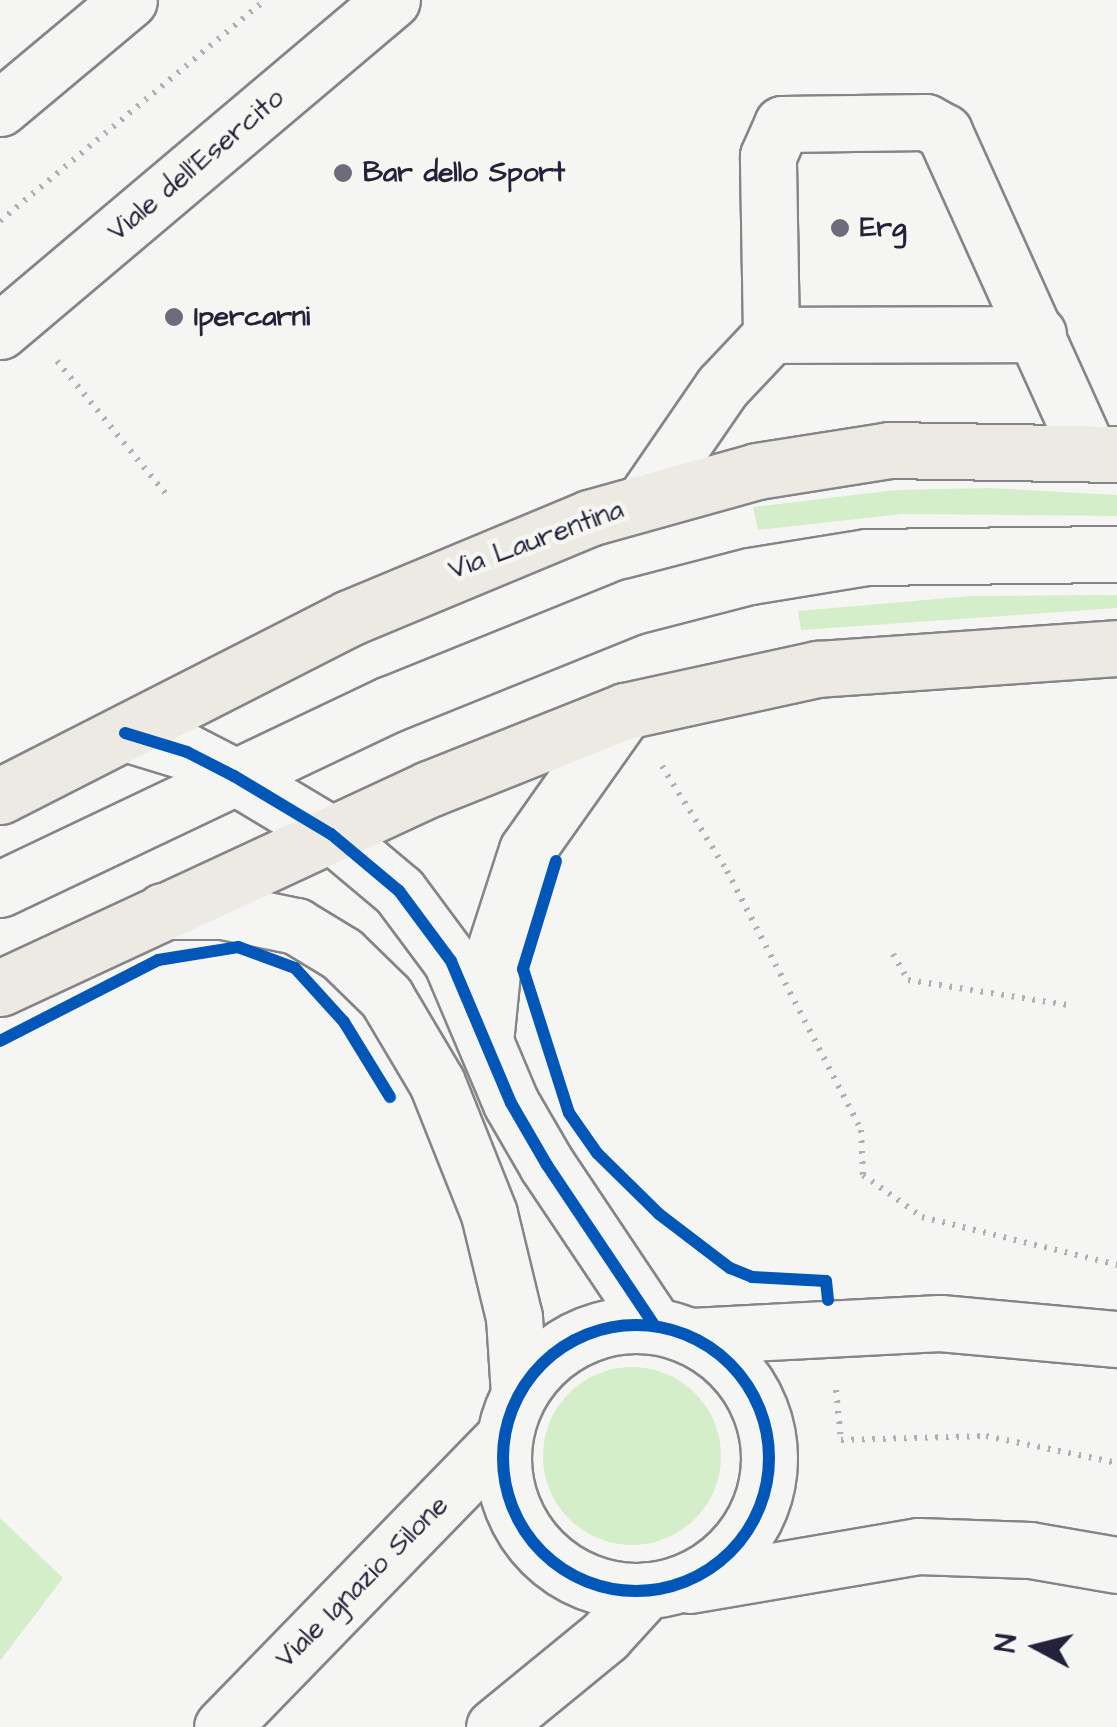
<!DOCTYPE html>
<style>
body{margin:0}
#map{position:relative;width:1117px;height:1727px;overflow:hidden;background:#f5f5f3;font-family:"Architects Daughter",sans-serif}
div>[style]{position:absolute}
.green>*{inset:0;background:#d5eeca}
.round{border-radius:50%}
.path>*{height:6px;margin-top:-3px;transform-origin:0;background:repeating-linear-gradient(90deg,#b0b0b2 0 2.5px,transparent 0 10.5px)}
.roads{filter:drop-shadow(2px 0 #858589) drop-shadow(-2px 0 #858589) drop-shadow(0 2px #858589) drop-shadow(0 -2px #858589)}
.minor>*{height:55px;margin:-27.5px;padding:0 27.5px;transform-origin:27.5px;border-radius:27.5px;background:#f5f5f3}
.minor>.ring{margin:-27.5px;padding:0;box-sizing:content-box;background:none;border:55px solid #f5f5f3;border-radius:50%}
.major>*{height:55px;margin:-27.5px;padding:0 27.5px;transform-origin:27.5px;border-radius:27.5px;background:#edeae4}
.cycleway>*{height:12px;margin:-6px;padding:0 6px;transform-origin:6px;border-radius:6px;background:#0057b8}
.cycleway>.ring{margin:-6px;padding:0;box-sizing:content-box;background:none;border:12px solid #0057b8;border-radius:50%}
.dots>*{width:28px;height:28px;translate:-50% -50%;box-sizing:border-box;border:5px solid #f6f6f2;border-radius:50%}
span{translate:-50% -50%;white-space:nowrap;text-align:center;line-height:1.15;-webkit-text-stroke:9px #f6f6f2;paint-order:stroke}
.street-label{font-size:28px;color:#22223b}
.poi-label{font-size:28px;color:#22223b;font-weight:700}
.left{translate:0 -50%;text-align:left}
.north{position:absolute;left:987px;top:1597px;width:100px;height:100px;-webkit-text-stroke:8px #f6f6f2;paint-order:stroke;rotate:277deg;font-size:28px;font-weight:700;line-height:40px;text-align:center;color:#22223b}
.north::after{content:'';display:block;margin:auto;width:35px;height:45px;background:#22223b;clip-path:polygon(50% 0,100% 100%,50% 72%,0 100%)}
</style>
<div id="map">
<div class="green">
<div style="clip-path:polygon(989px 488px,1117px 495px,1117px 516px,902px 514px,758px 530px,753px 507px,896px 490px)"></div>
<div style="clip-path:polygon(1117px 595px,1117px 608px,801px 630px,798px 611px,971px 596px)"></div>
<div class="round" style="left:543px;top:1367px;width:178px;height:178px"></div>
<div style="clip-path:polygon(0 1518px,63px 1578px,0 1661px)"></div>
</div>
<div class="path">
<div style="left:0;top:221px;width:345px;rotate:-39.8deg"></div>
<div style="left:57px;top:361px;width:172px;rotate:50.7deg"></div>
<div style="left:662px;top:766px;width:123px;rotate:58.2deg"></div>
<div style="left:727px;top:871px;width:292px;rotate:62.6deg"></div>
<div style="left:861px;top:1130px;width:45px;rotate:87.5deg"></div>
<div style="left:863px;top:1175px;width:72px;rotate:35.4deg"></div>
<div style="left:922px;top:1217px;width:201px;rotate:13.8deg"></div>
<div style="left:893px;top:954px;width:30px;rotate:60deg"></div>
<div style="left:908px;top:980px;width:161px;rotate:8.9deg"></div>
<div style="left:836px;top:1390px;width:50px;rotate:84.3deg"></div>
<div style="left:841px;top:1440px;width:145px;rotate:-1.6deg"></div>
<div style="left:986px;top:1436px;width:134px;rotate:11.6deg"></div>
</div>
<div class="roads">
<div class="minor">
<div style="left:0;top:108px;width:168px;rotate:-39.9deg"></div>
<div style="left:0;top:331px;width:513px;rotate:-40.18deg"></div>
<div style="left:771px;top:335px;width:267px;rotate:-0.2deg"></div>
<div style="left:643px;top:502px;width:140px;rotate:-55.5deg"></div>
<div style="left:722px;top:387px;width:71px;rotate:-46.7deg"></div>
<div style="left:771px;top:335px;width:179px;rotate:-91deg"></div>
<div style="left:768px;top:156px;width:35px;rotate:-66deg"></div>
<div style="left:782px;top:124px;width:144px;rotate:-0.8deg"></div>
<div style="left:926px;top:122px;width:21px;rotate:29deg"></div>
<div style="left:944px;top:132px;width:352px;rotate:65.7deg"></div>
<div style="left:125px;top:733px;width:65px;rotate:17deg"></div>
<div style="left:187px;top:752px;width:53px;rotate:27.1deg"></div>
<div style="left:234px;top:776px;width:113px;rotate:30.9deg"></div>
<div style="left:331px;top:834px;width:89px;rotate:40deg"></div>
<div style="left:399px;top:891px;width:87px;rotate:53.4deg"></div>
<div style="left:451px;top:961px;width:154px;rotate:67.1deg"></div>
<div style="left:511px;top:1103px;width:72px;rotate:59.9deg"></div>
<div style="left:547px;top:1165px;width:192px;rotate:56.2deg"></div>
<div style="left:0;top:889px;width:432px;rotate:-25.4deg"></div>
<div style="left:390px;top:704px;width:259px;rotate:-22deg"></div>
<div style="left:630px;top:607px;width:124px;rotate:-14.5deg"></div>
<div style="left:750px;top:576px;width:119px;rotate:-9.2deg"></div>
<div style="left:867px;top:557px;width:250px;rotate:-0.7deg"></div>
<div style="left:163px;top:911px;width:60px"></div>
<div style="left:223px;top:911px;width:75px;rotate:11.6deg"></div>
<div style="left:296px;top:926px;width:54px;rotate:31.3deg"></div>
<div style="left:342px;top:954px;width:62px;rotate:44.3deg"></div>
<div style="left:386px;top:997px;width:100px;rotate:59.3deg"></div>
<div style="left:437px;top:1083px;width:141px;rotate:68.3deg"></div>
<div style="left:489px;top:1214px;width:106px;rotate:76.4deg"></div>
<div style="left:514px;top:1317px;width:77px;rotate:86.3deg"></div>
<div style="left:486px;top:1032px;width:80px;rotate:-84.3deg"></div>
<div style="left:494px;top:952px;width:107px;rotate:-72.1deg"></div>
<div style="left:527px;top:850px;width:170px;rotate:-54.8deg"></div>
<div class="ring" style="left:503px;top:1325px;width:211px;height:211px"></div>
<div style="left:692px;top:1336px;width:248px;rotate:-3deg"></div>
<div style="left:940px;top:1323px;width:178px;rotate:5.2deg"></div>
<div style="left:690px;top:1585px;width:231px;rotate:-9.7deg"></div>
<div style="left:918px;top:1546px;width:112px;rotate:2deg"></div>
<div style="left:1030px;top:1550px;width:88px;rotate:9.8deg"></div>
<div style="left:222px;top:1727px;width:405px;rotate:-45.8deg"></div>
<div style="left:494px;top:1727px;width:144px;rotate:-39.3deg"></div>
<div style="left:605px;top:1636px;width:62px;rotate:-47.6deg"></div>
</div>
<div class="major">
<div style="left:0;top:796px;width:392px;rotate:-27deg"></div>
<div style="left:349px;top:618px;width:260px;rotate:-22.6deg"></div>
<div style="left:589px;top:518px;width:174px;rotate:-15.6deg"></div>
<div style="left:757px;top:471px;width:134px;rotate:-9deg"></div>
<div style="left:889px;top:450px;width:228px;rotate:1deg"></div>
<div style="left:0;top:988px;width:473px;rotate:-24.9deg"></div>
<div style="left:429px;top:789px;width:211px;rotate:-21.7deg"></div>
<div style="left:625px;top:711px;width:198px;rotate:-12.3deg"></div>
<div style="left:818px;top:669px;width:300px;rotate:-4deg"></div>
</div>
</div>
<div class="cycleway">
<div style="left:125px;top:733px;width:65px;rotate:17deg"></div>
<div style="left:187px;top:752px;width:53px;rotate:27.1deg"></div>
<div style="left:234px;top:776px;width:113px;rotate:30.9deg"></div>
<div style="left:331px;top:834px;width:89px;rotate:40deg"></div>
<div style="left:399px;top:891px;width:87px;rotate:53.4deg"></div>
<div style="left:451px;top:961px;width:154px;rotate:67.1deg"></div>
<div style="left:511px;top:1103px;width:72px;rotate:59.9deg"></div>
<div style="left:547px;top:1165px;width:192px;rotate:56.2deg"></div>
<div style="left:556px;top:861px;width:113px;rotate:107deg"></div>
<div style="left:523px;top:969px;width:151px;rotate:72.3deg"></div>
<div style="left:569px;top:1113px;width:49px;rotate:55deg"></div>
<div style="left:597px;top:1153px;width:87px;rotate:44.5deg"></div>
<div style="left:659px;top:1214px;width:89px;rotate:37.3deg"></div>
<div style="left:730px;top:1268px;width:24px;rotate:22deg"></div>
<div style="left:752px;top:1277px;width:74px;rotate:3.1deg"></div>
<div style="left:826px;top:1281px;width:19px;rotate:84deg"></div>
<div style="left:0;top:1041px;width:178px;rotate:-27.1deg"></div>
<div style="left:158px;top:960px;width:81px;rotate:-9.2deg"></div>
<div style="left:238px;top:947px;width:61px;rotate:20.2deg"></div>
<div style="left:295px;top:968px;width:73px;rotate:47.8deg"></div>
<div style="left:344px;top:1022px;width:88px;rotate:58.5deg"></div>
<div class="ring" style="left:503px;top:1325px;width:254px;height:254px"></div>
</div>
<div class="dots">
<div style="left:343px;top:173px;background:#6c6c7b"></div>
<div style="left:840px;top:228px;background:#6c6c7b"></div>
<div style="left:174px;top:317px;background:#6c6c7b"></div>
</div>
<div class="street-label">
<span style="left:196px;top:165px;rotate:-40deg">Viale dell'Esercito</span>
<span style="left:536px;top:540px;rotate:-20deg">Via Laurentina</span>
<span style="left:362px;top:1582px;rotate:-45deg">Viale Ignazio Silone</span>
</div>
<div class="poi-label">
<span class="left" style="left:363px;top:173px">Bar dello Sport</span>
<span class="left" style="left:860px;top:228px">Erg</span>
<span class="left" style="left:194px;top:317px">Ipercarni</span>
</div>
<div class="north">N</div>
</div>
